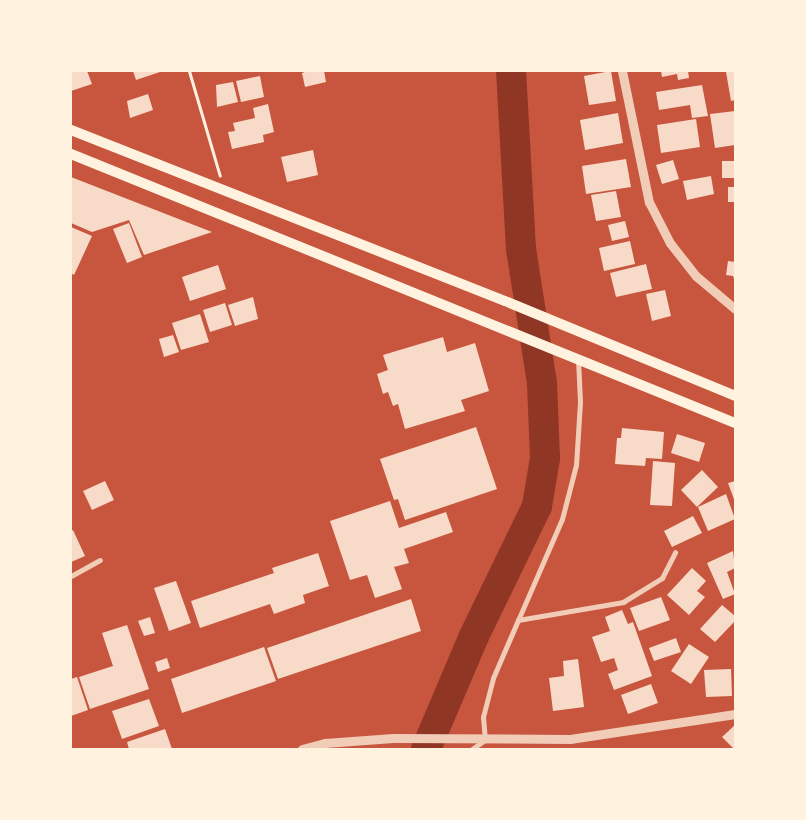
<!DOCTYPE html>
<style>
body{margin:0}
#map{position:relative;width:806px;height:820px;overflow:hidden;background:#c8553d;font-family:Inter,sans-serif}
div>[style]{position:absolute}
.river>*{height:30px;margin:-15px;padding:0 15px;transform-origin:15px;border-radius:15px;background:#8f3625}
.building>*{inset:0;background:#f7dbc8}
.path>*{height:3px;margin:-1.5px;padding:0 1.5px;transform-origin:1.5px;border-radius:1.5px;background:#fff3e0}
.minor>*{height:5px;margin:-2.5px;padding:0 2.5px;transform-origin:2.5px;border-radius:2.5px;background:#f1ccb7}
.tertiary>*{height:9px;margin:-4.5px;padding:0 4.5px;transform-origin:4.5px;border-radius:4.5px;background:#f1ccb7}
.secondary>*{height:10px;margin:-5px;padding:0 5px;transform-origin:5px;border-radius:5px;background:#fff3e0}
span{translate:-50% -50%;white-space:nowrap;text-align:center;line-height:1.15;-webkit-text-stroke:4px #fff3e0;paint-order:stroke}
.frame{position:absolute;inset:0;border:72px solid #fff3e0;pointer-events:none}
</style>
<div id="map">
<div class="river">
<div style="left:426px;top:749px;width:123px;rotate:-67deg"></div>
<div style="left:474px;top:636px;width:144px;rotate:-64.1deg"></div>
<div style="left:537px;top:506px;width:49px;rotate:-80.5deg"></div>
<div style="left:545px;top:458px;width:75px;rotate:-92.3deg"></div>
<div style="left:542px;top:383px;width:136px;rotate:-98.9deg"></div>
<div style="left:521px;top:249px;width:178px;rotate:-93.2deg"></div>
</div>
<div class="building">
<div style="clip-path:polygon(71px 71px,87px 71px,92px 84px,71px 91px)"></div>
<div style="clip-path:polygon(133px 71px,160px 71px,160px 72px,136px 80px)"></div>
<div style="clip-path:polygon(308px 71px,324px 71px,326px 82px,305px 87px,302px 73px)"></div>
<div style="clip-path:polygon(611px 71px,616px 101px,589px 105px,584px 76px)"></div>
<div style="clip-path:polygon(661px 71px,688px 71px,689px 78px,678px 80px,677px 74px,662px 77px)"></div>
<div style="clip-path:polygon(735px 71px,735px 100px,731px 101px,726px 72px)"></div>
<div style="clip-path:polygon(260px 76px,264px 97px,241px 102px,236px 81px)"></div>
<div style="clip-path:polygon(233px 82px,238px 102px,217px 107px,216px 85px)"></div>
<div style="clip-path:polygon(702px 85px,708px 116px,692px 118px,690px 105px,659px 110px,656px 92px)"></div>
<div style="clip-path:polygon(148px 94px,153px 110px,130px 118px,127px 101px)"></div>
<div style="clip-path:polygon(268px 104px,274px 132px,263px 135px,264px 142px,232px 149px,228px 132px,235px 131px,233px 123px,255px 118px,253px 108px)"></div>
<div style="clip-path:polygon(735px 111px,735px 145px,715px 148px,710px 114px)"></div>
<div style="clip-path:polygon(618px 113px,623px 143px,585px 150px,580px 120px)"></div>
<div style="clip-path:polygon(696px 119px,700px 147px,661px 153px,657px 125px)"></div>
<div style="clip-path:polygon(313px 150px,318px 175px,287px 182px,281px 157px)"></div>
<div style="clip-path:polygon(626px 159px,631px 187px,586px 194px,582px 166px)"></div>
<div style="clip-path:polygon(673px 160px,679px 179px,662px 184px,656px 165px)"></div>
<div style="clip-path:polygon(722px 161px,735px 161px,735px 178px,722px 178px)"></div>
<div style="clip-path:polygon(711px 176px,714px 194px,687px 200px,683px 181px)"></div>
<div style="clip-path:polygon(71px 177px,212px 232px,144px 255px,129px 220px,92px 232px,71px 223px)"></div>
<div style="clip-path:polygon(728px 187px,735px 187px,735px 202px,728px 202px)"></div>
<div style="clip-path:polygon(616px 191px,621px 217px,596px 221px,591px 195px)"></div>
<div style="clip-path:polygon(625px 221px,629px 237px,612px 241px,608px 225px)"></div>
<div style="clip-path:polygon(129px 223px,142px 257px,127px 263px,113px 229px)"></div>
<div style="clip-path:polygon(71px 227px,92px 236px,74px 275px,71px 273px)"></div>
<div style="clip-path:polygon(630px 241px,635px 264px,604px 271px,599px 248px)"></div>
<div style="clip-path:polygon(728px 261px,735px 262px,735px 282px,733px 276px,726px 275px)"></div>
<div style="clip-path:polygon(646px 264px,652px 289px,616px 297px,610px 273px)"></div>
<div style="clip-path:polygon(218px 265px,226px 289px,190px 301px,182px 277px)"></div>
<div style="clip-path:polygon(665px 290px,671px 316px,652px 321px,646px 294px)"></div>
<div style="clip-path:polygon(253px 297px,258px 319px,235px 326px,228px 305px)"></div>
<div style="clip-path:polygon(225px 303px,232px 325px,210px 332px,203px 310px)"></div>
<div style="clip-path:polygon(200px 314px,209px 342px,181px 350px,172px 323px)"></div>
<div style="clip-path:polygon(173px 335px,179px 352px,164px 357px,159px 339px)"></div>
<div style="clip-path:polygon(443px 337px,447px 352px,475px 343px,489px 391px,461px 400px,465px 411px,405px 429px,398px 404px,393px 406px,388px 392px,383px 394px,377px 374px,388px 370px,383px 355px)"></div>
<div style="clip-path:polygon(476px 427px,497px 489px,405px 520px,398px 499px,394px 500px,380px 459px)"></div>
<div style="clip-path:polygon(622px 428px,664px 432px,662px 459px,646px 458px,645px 466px,615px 464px,617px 438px,621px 438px)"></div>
<div style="clip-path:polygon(677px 434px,705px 443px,699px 462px,671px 453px)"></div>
<div style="clip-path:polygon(653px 461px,675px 463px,672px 506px,650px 505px)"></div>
<div style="clip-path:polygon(702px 470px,718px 487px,697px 507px,681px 490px)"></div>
<div style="clip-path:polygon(105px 481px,114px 500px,92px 510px,83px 491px)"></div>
<div style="clip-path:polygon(735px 481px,735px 502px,728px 483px)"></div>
<div style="clip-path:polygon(726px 494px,735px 519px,708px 531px,698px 507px)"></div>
<div style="clip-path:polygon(390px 501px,399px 528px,446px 512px,453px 532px,404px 549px,409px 563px,394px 567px,402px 589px,375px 598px,367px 575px,350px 580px,330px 521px)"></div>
<div style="clip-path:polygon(693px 516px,702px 533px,672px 547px,664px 531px)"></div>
<div style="clip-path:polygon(73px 530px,85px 556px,71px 562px,71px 531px)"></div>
<div style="clip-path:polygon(733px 551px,735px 568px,727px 572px,735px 594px,723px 599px,707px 563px)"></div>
<div style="clip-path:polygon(318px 553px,329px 586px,303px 595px,305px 603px,274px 614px,270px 604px,200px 628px,191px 601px,274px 573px,272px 568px)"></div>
<div style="clip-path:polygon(692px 568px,706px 581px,697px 591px,705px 597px,689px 615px,667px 595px)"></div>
<div style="clip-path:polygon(176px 581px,191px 623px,169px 631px,154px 588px)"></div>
<div style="clip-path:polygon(661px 597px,670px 620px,639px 631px,630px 608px)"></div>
<div style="clip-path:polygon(411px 599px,421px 631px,278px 679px,267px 648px)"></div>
<div style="clip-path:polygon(722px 605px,735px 616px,735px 621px,715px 642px,700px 629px)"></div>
<div style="clip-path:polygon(622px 610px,628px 624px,633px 622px,652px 676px,614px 690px,608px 674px,618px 670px,614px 658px,601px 662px,592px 637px,610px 631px,605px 617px)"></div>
<div style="clip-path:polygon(150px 617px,155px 633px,144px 636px,138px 621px)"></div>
<div style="clip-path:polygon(127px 625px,149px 689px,90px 709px,79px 677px,113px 666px,102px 633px)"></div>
<div style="clip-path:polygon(676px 638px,681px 652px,654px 661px,649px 648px)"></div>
<div style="clip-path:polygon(689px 644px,709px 657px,691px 684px,671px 671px)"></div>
<div style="clip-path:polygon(264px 647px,276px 681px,182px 713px,171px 679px)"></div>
<div style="clip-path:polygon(167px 658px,170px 668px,158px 672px,155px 662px)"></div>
<div style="clip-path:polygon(578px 659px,584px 707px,553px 711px,549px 678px,564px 676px,563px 661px)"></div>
<div style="clip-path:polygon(731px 669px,732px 696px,706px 697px,704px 670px)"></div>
<div style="clip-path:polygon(77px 677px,88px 710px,71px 716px,71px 679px)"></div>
<div style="clip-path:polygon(651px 684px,658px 703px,628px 714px,621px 695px)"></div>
<div style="clip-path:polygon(149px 699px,159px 726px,122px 739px,112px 711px)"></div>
<div style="clip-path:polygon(735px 725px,735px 749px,734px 749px,722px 737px)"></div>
<div style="clip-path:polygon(165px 729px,172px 749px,129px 749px,127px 742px)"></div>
</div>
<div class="path">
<div style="left:189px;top:71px;width:109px;rotate:73.6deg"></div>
</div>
<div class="minor">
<div style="left:578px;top:359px;width:43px;rotate:87.3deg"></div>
<div style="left:580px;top:402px;width:63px;rotate:93.6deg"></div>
<div style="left:576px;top:465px;width:56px;rotate:104.5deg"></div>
<div style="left:562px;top:519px;width:110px;rotate:113.5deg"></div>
<div style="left:518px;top:620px;width:107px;rotate:-9.7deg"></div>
<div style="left:623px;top:602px;width:46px;rotate:-31.6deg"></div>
<div style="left:662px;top:578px;width:29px;rotate:-63deg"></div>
<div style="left:71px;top:576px;width:33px;rotate:-29deg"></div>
<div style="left:472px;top:749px;width:16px;rotate:-35deg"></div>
<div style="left:485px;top:740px;width:23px;rotate:-95deg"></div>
<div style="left:483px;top:717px;width:40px;rotate:-75.6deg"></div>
<div style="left:493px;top:678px;width:63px;rotate:-66.7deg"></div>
</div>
<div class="tertiary">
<div style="left:622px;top:71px;width:134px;rotate:78.4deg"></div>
<div style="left:649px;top:202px;width:46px;rotate:62.9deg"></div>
<div style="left:670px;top:243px;width:42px;rotate:51.8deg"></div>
<div style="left:696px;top:276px;width:51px;rotate:40.2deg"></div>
<div style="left:302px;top:749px;width:24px;rotate:-15deg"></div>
<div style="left:325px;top:743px;width:68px;rotate:-4.2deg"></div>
<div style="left:393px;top:738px;width:177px;rotate:0.3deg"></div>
<div style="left:570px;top:739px;width:167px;rotate:-8.6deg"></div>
</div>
<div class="secondary">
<div style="left:71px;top:130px;width:466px;rotate:21.5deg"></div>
<div style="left:505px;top:301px;width:249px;rotate:22.4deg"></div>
<div style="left:71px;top:154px;width:716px;rotate:22.05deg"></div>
</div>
<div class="frame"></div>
</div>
